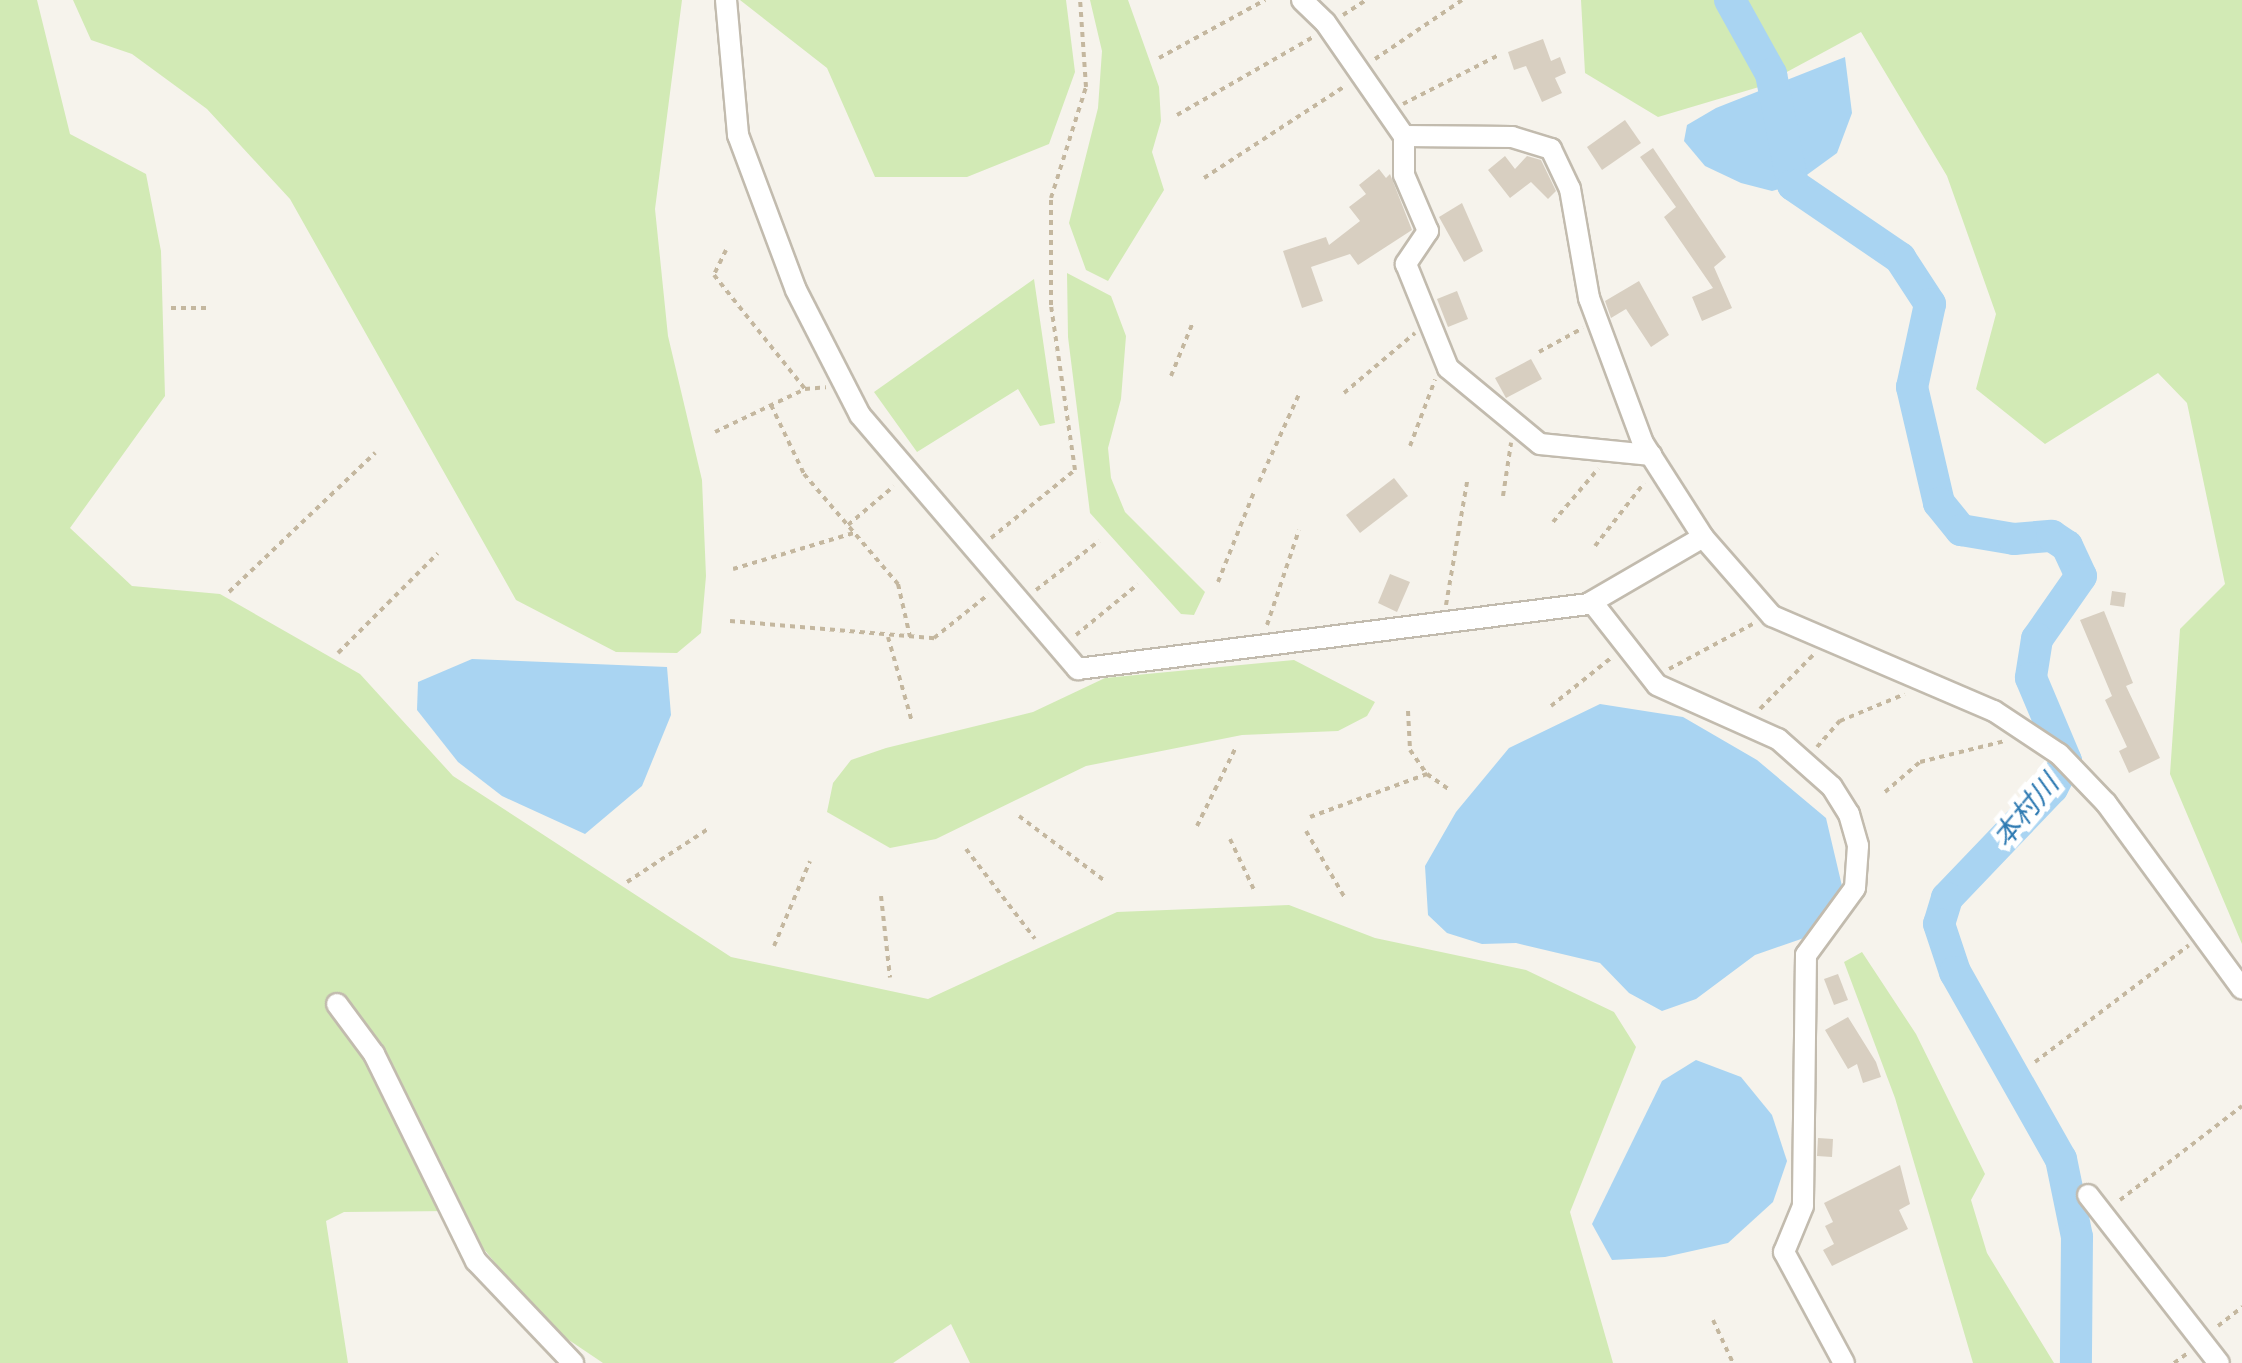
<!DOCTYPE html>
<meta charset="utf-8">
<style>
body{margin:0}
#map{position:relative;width:2242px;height:1363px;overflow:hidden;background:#f6f3ec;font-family:Signika,"Noto Sans JP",sans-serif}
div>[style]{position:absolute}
.green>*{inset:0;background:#d2eab5}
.water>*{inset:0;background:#a9d4f2}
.river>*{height:32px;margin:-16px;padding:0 16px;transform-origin:16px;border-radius:16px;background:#a9d4f2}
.building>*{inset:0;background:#d8cfc1}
.path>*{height:4px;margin-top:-2px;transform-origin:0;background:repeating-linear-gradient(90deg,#c4b79f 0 5px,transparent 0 10px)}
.roads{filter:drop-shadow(2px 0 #c2bbae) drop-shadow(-2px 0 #c2bbae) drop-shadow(0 2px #c2bbae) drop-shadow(0 -2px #c2bbae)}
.minor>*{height:20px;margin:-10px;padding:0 10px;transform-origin:10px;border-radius:10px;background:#fff}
span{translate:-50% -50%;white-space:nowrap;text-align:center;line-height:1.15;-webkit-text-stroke:10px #fff;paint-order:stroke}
.water-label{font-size:28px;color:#2e7ab2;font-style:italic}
</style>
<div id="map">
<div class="green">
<div style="clip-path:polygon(0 0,37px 0,70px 134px,146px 174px,161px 251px,165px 396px,70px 528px,132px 586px,220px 594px,360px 674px,453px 776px,731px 957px,928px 999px,1117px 912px,1289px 905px,1375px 938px,1526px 970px,1614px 1012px,1636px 1047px,1570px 1212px,1613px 1363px,970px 1363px,951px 1324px,893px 1363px,603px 1363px,548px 1326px,452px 1211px,344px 1212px,326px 1221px,348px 1363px,0 1363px)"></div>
<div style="clip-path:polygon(73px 0,682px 0,655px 209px,668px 336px,702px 480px,706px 576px,701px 633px,677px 653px,616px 652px,516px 600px,290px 199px,207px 109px,132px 54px,91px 40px)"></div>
<div style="clip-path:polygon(740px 0,1066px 0,1075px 72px,1049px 144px,967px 177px,875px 177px,827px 68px)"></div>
<div style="clip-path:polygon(1090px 0,1128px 0,1159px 87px,1161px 121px,1152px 152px,1164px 190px,1108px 281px,1086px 270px,1069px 223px,1098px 108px,1102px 51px)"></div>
<div style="clip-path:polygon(1581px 0,2242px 0,2242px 944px,2170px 774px,2180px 629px,2225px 584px,2187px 403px,2158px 373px,2045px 444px,1976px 389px,1996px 314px,1947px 176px,1861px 32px,1759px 87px,1658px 117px,1585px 73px)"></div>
<div style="clip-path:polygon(1067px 273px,1111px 296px,1126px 336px,1121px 399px,1108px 448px,1111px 478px,1125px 512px,1205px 592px,1194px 615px,1181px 614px,1090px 513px,1068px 337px)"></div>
<div style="clip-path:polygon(1034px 279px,1055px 423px,1040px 426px,1018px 389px,917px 452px,874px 392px)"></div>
<div style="clip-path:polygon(1294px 660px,1375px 702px,1367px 716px,1338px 731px,1242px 735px,1086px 766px,936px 839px,890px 848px,827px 812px,833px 783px,851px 760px,886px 748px,1033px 712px,1105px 678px)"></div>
<div style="clip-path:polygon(1862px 952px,1916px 1034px,1985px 1174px,1971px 1200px,1987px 1253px,2054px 1363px,1973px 1363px,1895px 1098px,1844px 962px)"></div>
</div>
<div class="water">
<div style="clip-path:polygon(1845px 57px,1852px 113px,1837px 153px,1793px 185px,1772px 191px,1741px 183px,1705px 166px,1684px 141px,1687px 125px,1716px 108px)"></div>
<div style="clip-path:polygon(472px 659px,667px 667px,671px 715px,642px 786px,585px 834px,502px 796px,458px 762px,417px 710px,418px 682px)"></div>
<div style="clip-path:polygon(1600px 704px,1683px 717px,1757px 760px,1826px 818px,1842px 886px,1804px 938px,1755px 955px,1696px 999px,1662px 1011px,1629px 993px,1600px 963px,1516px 943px,1482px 944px,1447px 933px,1428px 915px,1425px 866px,1456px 812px,1509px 748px)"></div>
<div style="clip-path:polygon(1696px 1060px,1741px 1077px,1772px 1115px,1787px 1161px,1773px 1202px,1728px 1243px,1665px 1257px,1612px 1260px,1592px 1224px,1662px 1081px)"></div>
</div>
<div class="river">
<div style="left:1730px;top:0;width:85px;rotate:61deg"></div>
<div style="left:1771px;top:74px;width:113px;rotate:78.8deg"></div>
<div style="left:1793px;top:185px;width:130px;rotate:34.3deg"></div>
<div style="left:1900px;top:258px;width:55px;rotate:56.9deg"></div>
<div style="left:1930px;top:304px;width:85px;rotate:102.2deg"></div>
<div style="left:1912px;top:387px;width:119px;rotate:76.9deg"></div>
<div style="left:1939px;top:503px;width:35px;rotate:51deg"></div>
<div style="left:1961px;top:530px;width:54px;rotate:9.6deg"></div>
<div style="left:2014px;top:539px;width:38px;rotate:-5deg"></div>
<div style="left:2052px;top:536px;width:18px;rotate:34deg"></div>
<div style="left:2067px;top:546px;width:33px;rotate:65deg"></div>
<div style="left:2081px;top:576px;width:77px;rotate:124.9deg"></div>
<div style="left:2037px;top:639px;width:39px;rotate:99deg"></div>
<div style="left:2031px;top:678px;width:90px;rotate:67.1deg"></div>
<div style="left:2066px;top:761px;width:30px;rotate:117deg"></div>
<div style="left:2052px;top:788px;width:152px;rotate:133.7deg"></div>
<div style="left:1947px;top:898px;width:27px;rotate:107deg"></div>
<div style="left:1939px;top:924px;width:51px;rotate:71.6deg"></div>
<div style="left:1955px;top:972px;width:215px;rotate:60.5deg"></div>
<div style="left:2061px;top:1159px;width:80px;rotate:78.4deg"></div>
<div style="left:2077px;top:1237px;width:126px;rotate:90.5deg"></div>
</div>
<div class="building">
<div style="clip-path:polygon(1543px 39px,1551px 61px,1560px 57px,1566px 73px,1555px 78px,1562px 93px,1542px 102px,1526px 66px,1514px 70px,1508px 52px)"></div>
<div style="clip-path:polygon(1625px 120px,1641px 143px,1602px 170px,1587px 147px)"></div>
<div style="clip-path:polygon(1653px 148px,1726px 257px,1714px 267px,1732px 308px,1702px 321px,1692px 297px,1713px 288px,1664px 217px,1676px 207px,1640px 157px)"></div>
<div style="clip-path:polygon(1505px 156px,1515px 169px,1527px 156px,1541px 160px,1556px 191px,1548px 199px,1531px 182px,1510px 198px,1488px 170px)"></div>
<div style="clip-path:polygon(1379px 169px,1386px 178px,1390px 174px,1412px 230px,1358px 265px,1350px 254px,1311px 267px,1323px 301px,1302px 308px,1283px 251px,1326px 237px,1329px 245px,1360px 221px,1349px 207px,1366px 194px,1359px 185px)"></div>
<div style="clip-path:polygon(1462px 203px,1483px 251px,1464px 262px,1439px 217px)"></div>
<div style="clip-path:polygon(1639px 281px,1669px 335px,1651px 347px,1626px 309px,1611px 318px,1605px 301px)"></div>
<div style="clip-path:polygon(1457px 291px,1468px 319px,1448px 327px,1437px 299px)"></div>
<div style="clip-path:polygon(1531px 359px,1542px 379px,1506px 398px,1495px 378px)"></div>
<div style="clip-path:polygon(1394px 478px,1408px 496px,1360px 533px,1346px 515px)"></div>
<div style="clip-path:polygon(1390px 574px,1410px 582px,1397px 612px,1378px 603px)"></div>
<div style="clip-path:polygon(2112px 591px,2126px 593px,2124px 607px,2110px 605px)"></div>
<div style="clip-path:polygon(2104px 611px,2133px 683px,2126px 686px,2160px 758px,2129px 773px,2119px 751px,2127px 747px,2105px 700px,2112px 696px,2080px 620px)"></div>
<div style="clip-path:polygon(1838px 974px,1848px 1000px,1834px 1005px,1824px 979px)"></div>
<div style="clip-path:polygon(1848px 1017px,1876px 1062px,1881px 1077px,1863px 1083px,1857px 1064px,1848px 1069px,1825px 1030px)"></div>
<div style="clip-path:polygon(1818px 1138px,1833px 1139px,1832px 1157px,1817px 1156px)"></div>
<div style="clip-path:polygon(1900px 1165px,1910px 1204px,1899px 1210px,1908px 1229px,1832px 1266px,1823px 1250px,1834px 1244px,1825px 1226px,1833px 1222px,1824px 1203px)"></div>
</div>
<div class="path">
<div style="left:1343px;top:15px;width:27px;rotate:-33deg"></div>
<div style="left:1159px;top:58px;width:121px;rotate:-28.7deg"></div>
<div style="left:1375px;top:59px;width:105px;rotate:-34.1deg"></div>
<div style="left:1403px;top:104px;width:106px;rotate:-27.1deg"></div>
<div style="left:1177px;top:115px;width:159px;rotate:-29.8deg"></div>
<div style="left:1204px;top:178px;width:168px;rotate:-33.1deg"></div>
<div style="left:726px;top:250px;width:28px;rotate:116deg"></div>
<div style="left:714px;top:275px;width:146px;rotate:51.4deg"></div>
<div style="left:171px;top:308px;width:36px"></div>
<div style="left:1539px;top:352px;width:50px;rotate:-28.6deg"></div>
<div style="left:1171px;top:376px;width:58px;rotate:-67.8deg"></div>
<div style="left:1344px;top:393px;width:93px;rotate:-40.2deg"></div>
<div style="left:771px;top:405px;width:76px;rotate:64.4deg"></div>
<div style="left:804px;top:474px;width:145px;rotate:49.5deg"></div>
<div style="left:898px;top:584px;width:54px;rotate:77.2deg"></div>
<div style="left:715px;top:432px;width:100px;rotate:-25.5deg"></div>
<div style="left:805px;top:389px;width:21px;rotate:-5deg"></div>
<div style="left:1410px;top:446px;width:71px;rotate:-69.3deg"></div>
<div style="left:1259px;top:482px;width:99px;rotate:-65.5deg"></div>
<div style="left:1503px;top:496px;width:54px;rotate:-81.4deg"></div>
<div style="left:1553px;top:522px;width:70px;rotate:-49.7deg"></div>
<div style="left:848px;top:525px;width:60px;rotate:-40.3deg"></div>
<div style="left:991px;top:538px;width:108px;rotate:-39deg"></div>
<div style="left:1075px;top:470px;width:167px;rotate:-98.3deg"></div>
<div style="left:1051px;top:305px;width:107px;rotate:-90deg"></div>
<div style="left:1051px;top:198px;width:116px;rotate:-72.5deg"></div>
<div style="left:1086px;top:87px;width:87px;rotate:-93.9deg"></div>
<div style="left:1595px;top:546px;width:80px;rotate:-52.1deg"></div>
<div style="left:733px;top:569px;width:126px;rotate:-16.6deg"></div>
<div style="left:1218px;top:582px;width:97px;rotate:-68.2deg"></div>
<div style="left:1036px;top:590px;width:80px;rotate:-37.9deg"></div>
<div style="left:229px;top:592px;width:202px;rotate:-43.6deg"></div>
<div style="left:1446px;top:605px;width:125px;rotate:-80.3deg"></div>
<div style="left:730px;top:621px;width:205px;rotate:4.8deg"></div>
<div style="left:934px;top:638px;width:70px;rotate:-38.7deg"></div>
<div style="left:1267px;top:625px;width:100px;rotate:-71.4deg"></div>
<div style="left:1076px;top:635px;width:80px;rotate:-39.4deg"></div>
<div style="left:888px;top:637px;width:88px;rotate:74.2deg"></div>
<div style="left:338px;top:653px;width:141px;rotate:-45deg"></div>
<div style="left:1669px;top:669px;width:95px;rotate:-28.2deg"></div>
<div style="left:1551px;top:706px;width:77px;rotate:-38.7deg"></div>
<div style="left:1760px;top:709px;width:76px;rotate:-45.5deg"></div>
<div style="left:1408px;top:711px;width:39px;rotate:87deg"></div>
<div style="left:1410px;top:750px;width:29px;rotate:55deg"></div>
<div style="left:1427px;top:774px;width:28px;rotate:35deg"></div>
<div style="left:1817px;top:747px;width:35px;rotate:-49deg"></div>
<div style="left:1840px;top:721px;width:70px;rotate:-22.6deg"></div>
<div style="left:1885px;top:792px;width:46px;rotate:-40.6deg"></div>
<div style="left:1920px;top:762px;width:88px;rotate:-13.9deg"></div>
<div style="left:1019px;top:816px;width:108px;rotate:37.1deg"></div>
<div style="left:1310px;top:817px;width:125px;rotate:-20.2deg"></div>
<div style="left:1197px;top:826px;width:86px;rotate:-63.7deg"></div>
<div style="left:1306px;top:831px;width:78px;rotate:59.8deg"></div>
<div style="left:1230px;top:839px;width:59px;rotate:64.7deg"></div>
<div style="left:966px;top:849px;width:113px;rotate:52.5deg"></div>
<div style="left:627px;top:882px;width:97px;rotate:-33.2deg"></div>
<div style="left:881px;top:896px;width:82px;rotate:83.7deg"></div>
<div style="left:774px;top:946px;width:92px;rotate:-67deg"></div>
<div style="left:2035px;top:1062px;width:193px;rotate:-37.2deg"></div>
<div style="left:2120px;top:1200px;width:154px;rotate:-37.6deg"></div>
<div style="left:1713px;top:1320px;width:47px;rotate:65.1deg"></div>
<div style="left:2218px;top:1326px;width:31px;rotate:-38deg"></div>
<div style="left:2174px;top:1363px;width:19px;rotate:-36deg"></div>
</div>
<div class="roads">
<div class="minor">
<div style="left:726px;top:0;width:136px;rotate:84.9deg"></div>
<div style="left:738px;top:135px;width:165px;rotate:69.5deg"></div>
<div style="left:796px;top:290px;width:140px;rotate:62.9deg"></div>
<div style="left:860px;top:415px;width:335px;rotate:49.4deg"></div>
<div style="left:1078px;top:669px;width:514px;rotate:-7.26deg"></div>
<div style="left:1588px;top:604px;width:133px;rotate:-30.2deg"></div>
<div style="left:1302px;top:0;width:32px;rotate:44deg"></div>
<div style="left:1325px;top:22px;width:139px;rotate:55.3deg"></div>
<div style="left:1404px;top:136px;width:108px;rotate:0.5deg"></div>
<div style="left:1512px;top:137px;width:41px;rotate:17.1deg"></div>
<div style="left:1551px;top:149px;width:44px;rotate:64.6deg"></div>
<div style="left:1570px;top:189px;width:111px;rotate:80.1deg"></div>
<div style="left:1589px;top:298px;width:155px;rotate:69.6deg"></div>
<div style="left:1643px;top:443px;width:112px;rotate:57.4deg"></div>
<div style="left:1703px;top:537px;width:105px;rotate:48.9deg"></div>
<div style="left:1772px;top:616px;width:241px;rotate:23.2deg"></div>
<div style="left:1994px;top:711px;width:78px;rotate:33.5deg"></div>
<div style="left:2059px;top:754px;width:68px;rotate:46.2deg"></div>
<div style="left:2106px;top:803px;width:230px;rotate:53.8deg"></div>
<div style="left:1404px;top:136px;width:39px;rotate:90deg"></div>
<div style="left:1404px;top:175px;width:61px;rotate:66.8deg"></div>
<div style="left:1428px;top:231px;width:40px;rotate:124deg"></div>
<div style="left:1406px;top:264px;width:112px;rotate:68deg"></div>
<div style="left:1448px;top:368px;width:119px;rotate:39.6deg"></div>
<div style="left:1540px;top:444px;width:112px;rotate:5.7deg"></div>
<div style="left:1592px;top:602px;width:105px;rotate:51.9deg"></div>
<div style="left:1657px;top:685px;width:133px;rotate:24.1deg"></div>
<div style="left:1778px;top:739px;width:72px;rotate:41.6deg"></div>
<div style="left:1832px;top:787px;width:32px;rotate:58deg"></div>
<div style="left:1849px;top:814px;width:33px;rotate:74deg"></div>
<div style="left:1858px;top:846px;width:42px;rotate:94.1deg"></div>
<div style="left:1855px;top:888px;width:83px;rotate:126.2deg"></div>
<div style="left:1806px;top:955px;width:251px;rotate:90.7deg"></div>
<div style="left:1803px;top:1206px;width:50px;rotate:112.4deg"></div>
<div style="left:1784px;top:1252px;width:126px;rotate:61.6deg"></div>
<div style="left:337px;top:1004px;width:62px;rotate:53.5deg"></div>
<div style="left:374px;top:1054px;width:231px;rotate:63.8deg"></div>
<div style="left:476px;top:1261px;width:141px;rotate:46.4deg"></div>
<div style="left:2088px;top:1195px;width:213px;rotate:52.1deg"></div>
</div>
</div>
<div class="water-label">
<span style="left:2026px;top:811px;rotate:-50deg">本村川</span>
</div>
</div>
